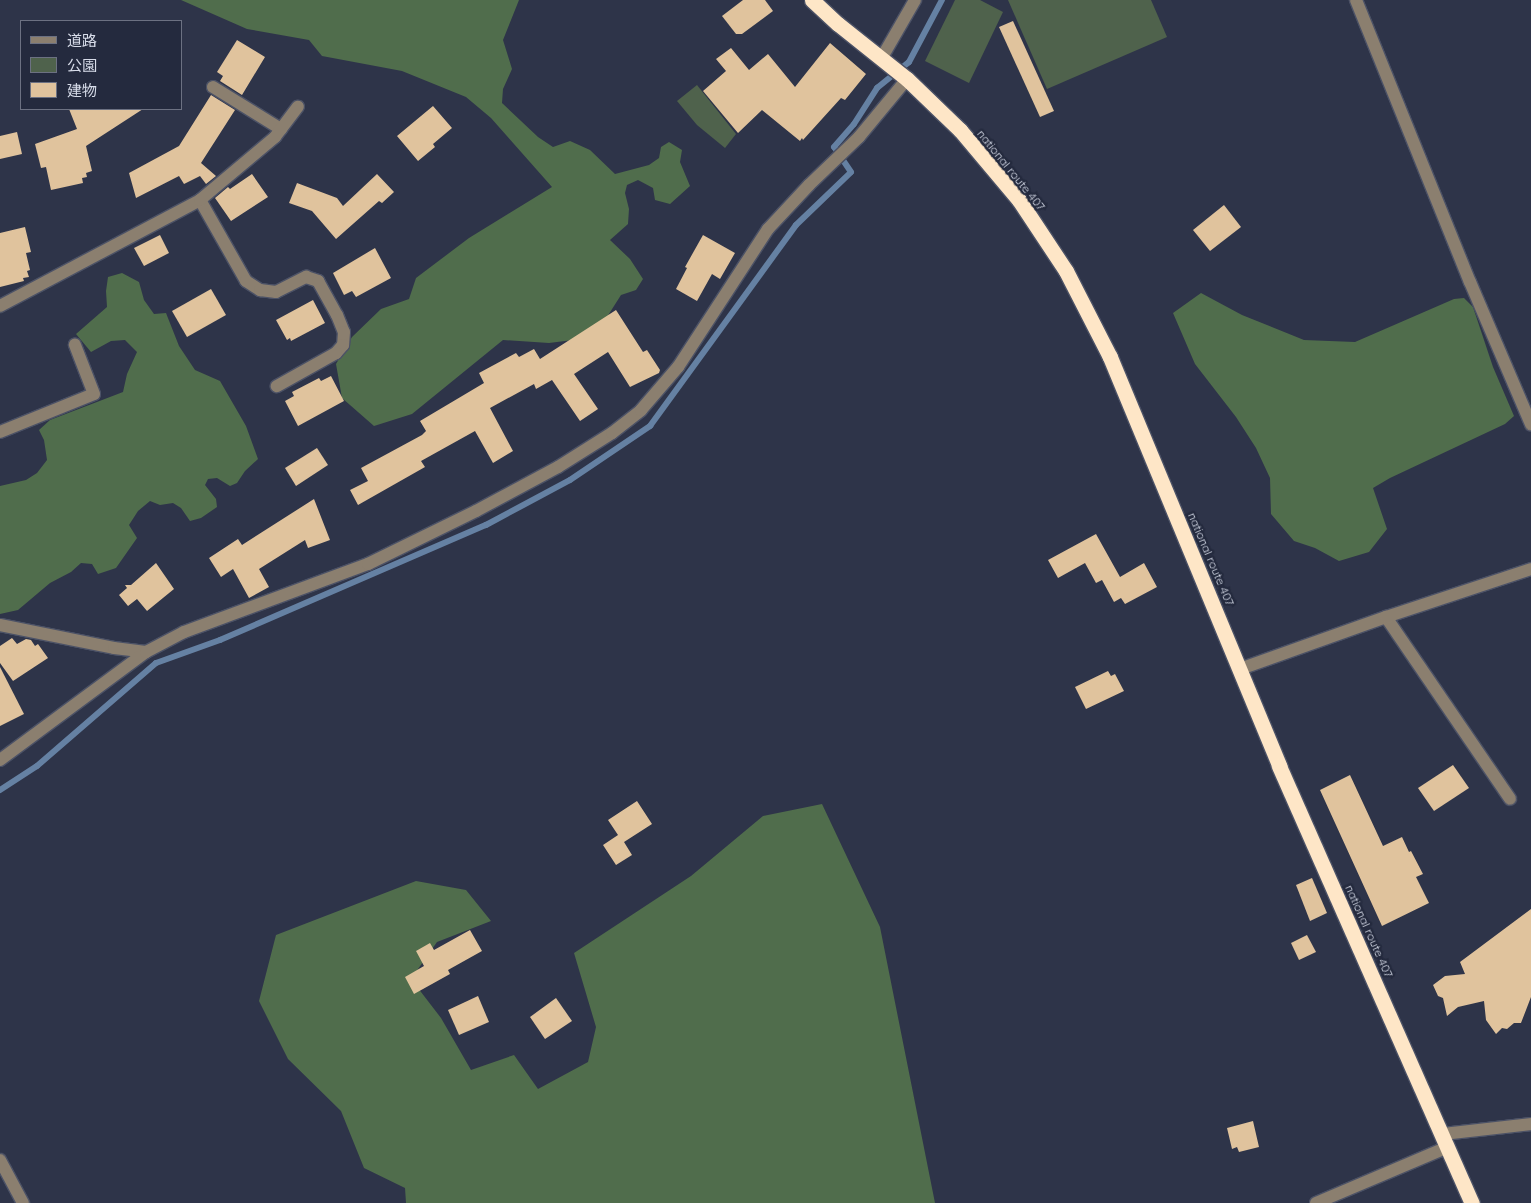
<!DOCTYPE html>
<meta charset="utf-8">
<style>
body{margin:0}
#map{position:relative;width:1531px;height:1203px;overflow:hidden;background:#2e3449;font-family:Quicksand,"Noto Sans JP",sans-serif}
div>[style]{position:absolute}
.green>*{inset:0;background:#4f624c}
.forest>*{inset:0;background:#506d4c}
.stream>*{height:6px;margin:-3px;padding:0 3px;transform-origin:3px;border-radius:3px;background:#6581a3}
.building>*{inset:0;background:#e0c39d}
.roads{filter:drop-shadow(1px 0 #4c5266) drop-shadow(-1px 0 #4c5266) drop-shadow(0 1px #4c5266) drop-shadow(0 -1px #4c5266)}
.minor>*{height:12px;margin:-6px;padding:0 6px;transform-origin:6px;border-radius:6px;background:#8b7f6f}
.highway>*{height:15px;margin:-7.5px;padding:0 7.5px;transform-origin:7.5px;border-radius:7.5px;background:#fee6c7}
span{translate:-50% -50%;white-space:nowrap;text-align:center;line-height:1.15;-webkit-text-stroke:5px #242a3e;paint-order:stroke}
.street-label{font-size:12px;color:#d7dce9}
.legend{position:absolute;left:20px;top:20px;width:162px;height:90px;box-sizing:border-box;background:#242a3e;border:1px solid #6c7182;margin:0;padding:6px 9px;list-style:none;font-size:15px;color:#d7dce9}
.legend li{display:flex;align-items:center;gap:10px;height:25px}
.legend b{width:25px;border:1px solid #6c7182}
</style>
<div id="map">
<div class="green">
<div style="clip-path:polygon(955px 0,980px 0,1003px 12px,969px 83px,925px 61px)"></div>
<div style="clip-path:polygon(1008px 0,1151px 0,1167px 37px,1047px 89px)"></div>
<div style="clip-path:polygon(697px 85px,736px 134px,725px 148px,697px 125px,677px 101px)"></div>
</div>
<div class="forest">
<div style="clip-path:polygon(181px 0,519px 0,503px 40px,512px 69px,503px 89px,502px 103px,538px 137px,553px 147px,570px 141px,590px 150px,615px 174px,649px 165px,659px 158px,661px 147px,669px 142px,682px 150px,680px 162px,690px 186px,670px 204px,655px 200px,653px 188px,638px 180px,627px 185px,625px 193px,629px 209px,628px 224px,610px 240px,630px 259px,643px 279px,636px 290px,621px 295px,607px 317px,581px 339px,549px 343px,503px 340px,412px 414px,374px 426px,342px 398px,336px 364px,352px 337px,381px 309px,409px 299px,416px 278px,469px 238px,552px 187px,491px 118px,466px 97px,402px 71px,322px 56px,309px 40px,247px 29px)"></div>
<div style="clip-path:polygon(122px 273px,139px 282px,144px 300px,154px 314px,166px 313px,179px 346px,195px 370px,220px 381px,246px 426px,258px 459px,245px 471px,237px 483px,230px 486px,217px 478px,208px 479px,205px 485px,216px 499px,217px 507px,201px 518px,190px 521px,181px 508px,173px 503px,160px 505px,150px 501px,138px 511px,129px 525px,137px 538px,116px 568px,98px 574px,92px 564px,81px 563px,71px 572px,50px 583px,18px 610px,0 614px,0 486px,26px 480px,37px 473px,47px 460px,44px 440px,39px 430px,50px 420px,123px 392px,127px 374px,137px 352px,125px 340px,111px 341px,91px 352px,76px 334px,107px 307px,106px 291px,108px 277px)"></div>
<div style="clip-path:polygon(1201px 293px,1242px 315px,1304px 340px,1355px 342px,1454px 299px,1464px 298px,1473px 307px,1493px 367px,1514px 416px,1505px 424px,1390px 478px,1373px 488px,1387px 529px,1369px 552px,1339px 561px,1315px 548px,1294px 541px,1271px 514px,1270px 478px,1256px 448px,1236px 417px,1195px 364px,1173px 313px)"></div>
<div style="clip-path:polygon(822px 804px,880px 927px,935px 1203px,406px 1203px,405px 1188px,364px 1168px,341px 1111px,288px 1059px,259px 1001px,276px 935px,416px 881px,466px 890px,491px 921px,437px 942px,411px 979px,441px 1018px,471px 1070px,514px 1055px,538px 1089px,588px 1062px,596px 1027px,574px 953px,691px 876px,763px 816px)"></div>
</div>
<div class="stream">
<div style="left:0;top:790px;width:44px;rotate:-33deg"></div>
<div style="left:37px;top:766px;width:157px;rotate:-40.9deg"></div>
<div style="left:156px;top:663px;width:68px;rotate:-19.8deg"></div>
<div style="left:220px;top:640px;width:290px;rotate:-23.4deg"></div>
<div style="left:486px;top:525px;width:95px;rotate:-28.2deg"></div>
<div style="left:570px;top:480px;width:97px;rotate:-34deg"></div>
<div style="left:650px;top:426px;width:248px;rotate:-54deg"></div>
<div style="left:796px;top:225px;width:76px;rotate:-43.9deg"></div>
<div style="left:851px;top:172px;width:30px;rotate:-124deg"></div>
<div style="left:834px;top:147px;width:30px;rotate:-49deg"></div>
<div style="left:854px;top:124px;width:43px;rotate:-57.4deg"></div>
<div style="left:877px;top:88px;width:41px;rotate:-39.1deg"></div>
<div style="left:909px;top:62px;width:70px;rotate:-62deg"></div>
</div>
<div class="building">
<div style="clip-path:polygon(743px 0,765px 0,773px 11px,742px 34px,736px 34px,722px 16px)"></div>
<div style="clip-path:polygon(1013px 21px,1054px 111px,1040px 117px,999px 27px)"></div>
<div style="clip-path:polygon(237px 40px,265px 57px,242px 95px,220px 81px,223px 76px,217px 72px)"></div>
<div style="clip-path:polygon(830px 43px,866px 74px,845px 100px,841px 98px,803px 140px,802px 138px,800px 141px,762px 110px,738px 133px,703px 91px,726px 71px,716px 59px,731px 48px,749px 70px,768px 54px,795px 87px)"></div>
<div style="clip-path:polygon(211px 95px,235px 110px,201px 163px,216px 176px,206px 184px,200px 176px,184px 184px,179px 176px,136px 198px,129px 173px,179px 146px)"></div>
<div style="clip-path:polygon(433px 106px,452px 128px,433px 144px,435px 147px,418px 161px,397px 136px)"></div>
<div style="clip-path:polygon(69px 109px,143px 109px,86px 146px,92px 171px,86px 173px,87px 177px,82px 178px,83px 183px,51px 190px,46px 167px,41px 168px,35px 144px,77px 129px)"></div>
<div style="clip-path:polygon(17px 132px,22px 154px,0 159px,0 136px)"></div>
<div style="clip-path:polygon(252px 174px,268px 197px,231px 221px,215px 198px,228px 187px,230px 189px)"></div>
<div style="clip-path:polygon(377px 174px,394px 192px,382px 203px,379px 201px,336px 239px,312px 211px,289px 203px,297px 183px,337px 198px,343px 206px)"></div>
<div style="clip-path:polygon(1224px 205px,1241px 227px,1210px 251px,1193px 230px)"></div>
<div style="clip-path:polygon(25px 227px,31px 252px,26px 253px,30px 270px,27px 271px,29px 277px,23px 278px,24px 281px,0 287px,0 233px)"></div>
<div style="clip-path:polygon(160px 235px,169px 253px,144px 266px,134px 248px)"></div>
<div style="clip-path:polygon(703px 235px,735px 253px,720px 279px,712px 274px,697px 301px,676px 289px,687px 268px,685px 267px)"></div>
<div style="clip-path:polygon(375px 248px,391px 278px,356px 297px,352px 291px,344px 295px,333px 273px)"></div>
<div style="clip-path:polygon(211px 289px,226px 315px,187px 337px,172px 311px)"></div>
<div style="clip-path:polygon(313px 300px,325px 323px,291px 341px,290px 338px,287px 340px,276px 320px)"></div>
<div style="clip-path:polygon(616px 310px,643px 352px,647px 350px,660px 370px,659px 373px,630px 387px,608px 352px,574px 374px,598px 409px,580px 421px,552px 380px,536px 389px,534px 384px,490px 408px,513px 451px,493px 463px,475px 431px,421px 461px,425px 467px,358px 505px,350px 490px,368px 481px,361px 468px,422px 435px,426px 431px,420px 421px,484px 383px,479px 373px,516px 353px,519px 357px,534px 349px,540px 359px)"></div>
<div style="clip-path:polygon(331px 376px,344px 401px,298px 426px,285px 401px,294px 396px,292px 392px,319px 378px,321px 381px)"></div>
<div style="clip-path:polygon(317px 448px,328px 465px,296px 486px,285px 468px)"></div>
<div style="clip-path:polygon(314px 499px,330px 540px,308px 548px,305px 540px,259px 569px,269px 587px,249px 598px,233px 569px,221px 577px,209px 558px,238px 539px,242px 545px)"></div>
<div style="clip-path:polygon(1096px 534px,1120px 577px,1144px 563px,1157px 587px,1125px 604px,1121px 598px,1114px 602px,1102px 580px,1096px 583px,1085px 563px,1058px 578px,1048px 560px)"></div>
<div style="clip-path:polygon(156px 563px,174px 589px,147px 611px,137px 599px,128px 606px,119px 595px,127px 588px,125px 585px,131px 585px)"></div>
<div style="clip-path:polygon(12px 638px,17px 644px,26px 639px,31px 640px,35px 646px,38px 644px,48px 658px,13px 681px,0 663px,0 646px)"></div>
<div style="clip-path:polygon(0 667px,24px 714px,0 726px)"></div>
<div style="clip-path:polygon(1108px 671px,1111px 676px,1115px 674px,1124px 691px,1086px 709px,1075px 687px)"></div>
<div style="clip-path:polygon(1453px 765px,1469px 788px,1434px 811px,1418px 788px)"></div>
<div style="clip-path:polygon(1350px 775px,1383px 846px,1402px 837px,1409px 852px,1411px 851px,1423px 874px,1416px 877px,1429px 903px,1382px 926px,1320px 790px)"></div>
<div style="clip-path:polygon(637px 801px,652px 824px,624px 842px,632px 855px,616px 865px,603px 845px,618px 835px,608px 820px)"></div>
<div style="clip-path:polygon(1312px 878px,1327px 913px,1310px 921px,1296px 885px)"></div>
<div style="clip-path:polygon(1531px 909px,1531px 997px,1521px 1023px,1514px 1023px,1507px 1029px,1502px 1028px,1496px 1034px,1486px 1020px,1484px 1001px,1458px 1007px,1447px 1016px,1443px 998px,1438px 996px,1433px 985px,1445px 976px,1465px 974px,1460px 962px)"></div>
<div style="clip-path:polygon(470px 930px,482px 951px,448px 970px,450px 974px,414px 994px,405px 977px,424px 966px,416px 951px,430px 943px,434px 950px)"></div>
<div style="clip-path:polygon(1307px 935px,1316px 952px,1299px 960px,1291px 943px)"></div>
<div style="clip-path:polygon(478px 996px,489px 1022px,459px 1035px,448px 1010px)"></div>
<div style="clip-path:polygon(556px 998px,572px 1021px,545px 1039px,530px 1017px)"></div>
<div style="clip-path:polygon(1253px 1121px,1259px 1147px,1239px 1152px,1237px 1147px,1232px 1149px,1227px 1128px)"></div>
</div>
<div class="roads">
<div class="minor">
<div style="left:1356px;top:0;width:304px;rotate:68deg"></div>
<div style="left:1470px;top:282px;width:155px;rotate:66.8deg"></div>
<div style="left:881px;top:59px;width:68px;rotate:-60deg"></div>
<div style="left:213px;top:87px;width:80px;rotate:31.7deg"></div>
<div style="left:200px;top:200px;width:93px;rotate:60.4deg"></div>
<div style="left:246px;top:281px;width:17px;rotate:33deg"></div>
<div style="left:260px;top:290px;width:16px;rotate:7deg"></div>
<div style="left:276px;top:292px;width:34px;rotate:-27deg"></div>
<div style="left:306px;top:277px;width:13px;rotate:18deg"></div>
<div style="left:318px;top:281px;width:39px;rotate:61deg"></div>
<div style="left:337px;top:315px;width:18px;rotate:68deg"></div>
<div style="left:344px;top:332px;width:13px;rotate:94deg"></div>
<div style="left:343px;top:345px;width:11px;rotate:131deg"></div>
<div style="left:336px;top:353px;width:68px;rotate:150.8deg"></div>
<div style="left:0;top:306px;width:226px;rotate:-27.9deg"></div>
<div style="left:200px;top:200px;width:98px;rotate:-40deg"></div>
<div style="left:275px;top:137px;width:38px;rotate:-53deg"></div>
<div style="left:0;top:432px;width:101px;rotate:-22deg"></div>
<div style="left:94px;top:394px;width:53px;rotate:-111.2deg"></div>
<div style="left:1386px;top:617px;width:220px;rotate:55.7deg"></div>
<div style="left:0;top:625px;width:116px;rotate:11.4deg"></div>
<div style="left:114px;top:648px;width:32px;rotate:7deg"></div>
<div style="left:1240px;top:669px;width:155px;rotate:-19.6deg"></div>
<div style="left:1386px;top:617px;width:153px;rotate:-18.3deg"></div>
<div style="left:0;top:760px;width:182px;rotate:-36.5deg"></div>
<div style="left:146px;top:652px;width:43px;rotate:-27.8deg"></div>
<div style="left:184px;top:632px;width:196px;rotate:-20.3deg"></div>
<div style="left:368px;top:564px;width:120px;rotate:-26.1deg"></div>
<div style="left:476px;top:511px;width:93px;rotate:-28.2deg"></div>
<div style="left:558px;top:467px;width:64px;rotate:-32.2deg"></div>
<div style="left:612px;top:433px;width:37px;rotate:-38deg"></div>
<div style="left:641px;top:410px;width:57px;rotate:-49.3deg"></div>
<div style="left:678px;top:367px;width:165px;rotate:-56.9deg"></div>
<div style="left:768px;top:229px;width:60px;rotate:-47deg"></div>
<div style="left:809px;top:185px;width:69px;rotate:-43.8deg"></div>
<div style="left:859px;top:137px;width:75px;rotate:-50.4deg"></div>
<div style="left:1443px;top:1134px;width:89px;rotate:-6.5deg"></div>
<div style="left:0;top:1160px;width:49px;rotate:61.9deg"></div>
<div style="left:1316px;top:1203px;width:143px;rotate:-23deg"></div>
</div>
<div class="highway">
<div style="left:812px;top:0;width:35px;rotate:43deg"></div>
<div style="left:838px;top:24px;width:88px;rotate:38.6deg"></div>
<div style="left:907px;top:79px;width:74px;rotate:43.9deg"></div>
<div style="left:960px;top:130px;width:92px;rotate:49.9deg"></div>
<div style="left:1019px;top:200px;width:85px;rotate:56.5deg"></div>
<div style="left:1066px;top:271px;width:97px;rotate:62.9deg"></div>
<div style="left:1110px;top:357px;width:443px;rotate:67.5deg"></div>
<div style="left:1279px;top:766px;width:478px;rotate:66.2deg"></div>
</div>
</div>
<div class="street-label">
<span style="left:1011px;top:170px;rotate:51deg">national route 407</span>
<span style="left:1211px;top:559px;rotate:67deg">national route 407</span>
<span style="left:1369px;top:931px;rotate:66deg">national route 407</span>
</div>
<ul class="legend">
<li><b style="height:6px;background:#8b7f6f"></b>道路</li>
<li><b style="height:14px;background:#4f624c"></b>公園</li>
<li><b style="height:14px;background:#e0c39d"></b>建物</li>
</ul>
</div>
